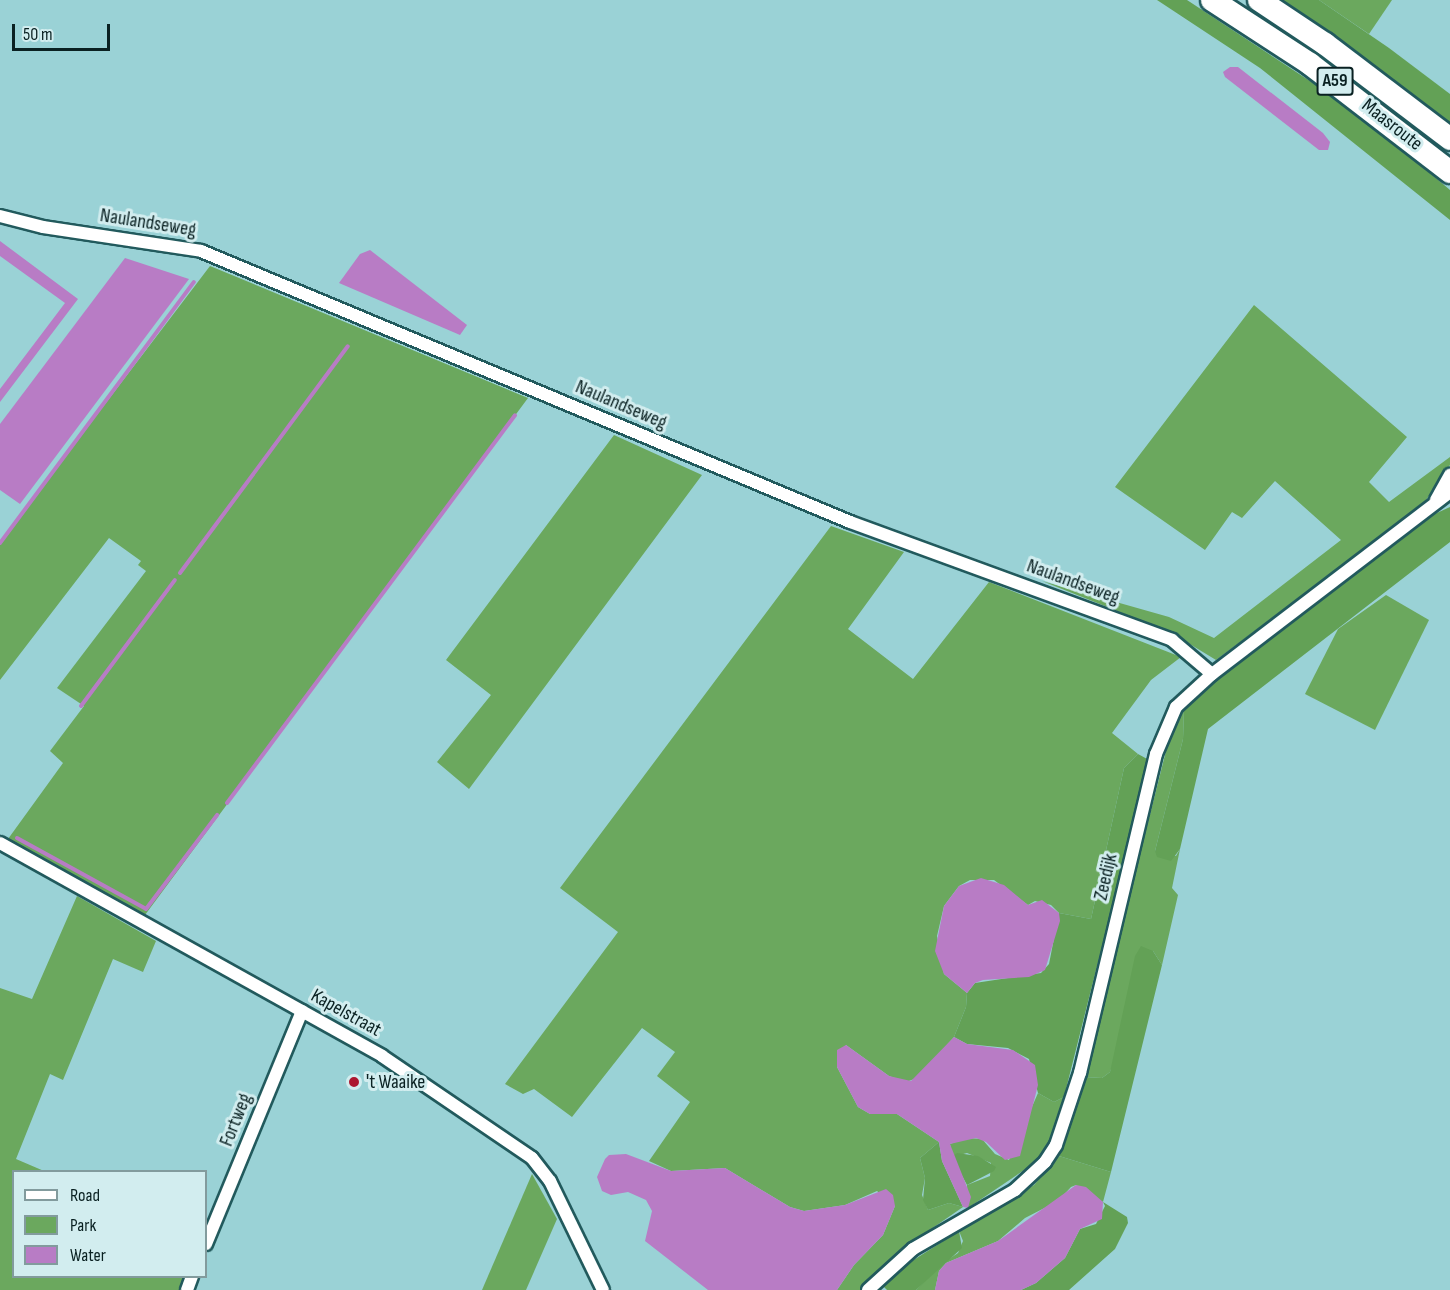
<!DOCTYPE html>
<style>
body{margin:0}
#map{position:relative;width:1450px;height:1290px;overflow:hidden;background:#9ad2d6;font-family:"Sofia Sans Condensed",sans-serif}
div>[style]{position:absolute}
.green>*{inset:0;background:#6ba85e}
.forest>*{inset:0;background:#63a156}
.water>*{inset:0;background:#b87cc5}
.stream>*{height:4px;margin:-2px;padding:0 2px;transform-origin:2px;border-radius:2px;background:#b87cc5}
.roads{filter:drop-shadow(2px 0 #225a5d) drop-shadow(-2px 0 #225a5d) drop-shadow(0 2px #225a5d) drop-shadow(0 -2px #225a5d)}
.street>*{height:12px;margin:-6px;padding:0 6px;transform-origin:6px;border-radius:6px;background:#fff}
.highway>*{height:22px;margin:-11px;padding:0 11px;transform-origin:11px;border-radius:11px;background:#fff}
.dots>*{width:16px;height:16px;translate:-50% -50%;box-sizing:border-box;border:3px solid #d2edef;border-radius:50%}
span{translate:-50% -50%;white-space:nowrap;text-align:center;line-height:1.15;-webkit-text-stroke:6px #d2edef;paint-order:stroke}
.shield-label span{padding:2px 4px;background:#d2edef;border:2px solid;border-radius:4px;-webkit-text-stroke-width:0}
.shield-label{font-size:18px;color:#0a2122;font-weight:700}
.street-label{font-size:20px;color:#0a2122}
.poi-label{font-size:20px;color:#0a2122}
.left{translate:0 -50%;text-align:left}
.legend{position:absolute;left:12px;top:1170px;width:195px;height:108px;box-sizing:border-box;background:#d2edef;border:2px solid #829b9d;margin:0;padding:8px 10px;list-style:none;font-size:18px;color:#0a2122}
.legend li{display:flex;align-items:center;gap:12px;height:30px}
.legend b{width:30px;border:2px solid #829b9d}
.scale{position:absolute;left:12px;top:24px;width:98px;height:27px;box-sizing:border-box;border:3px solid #0a2122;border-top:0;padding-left:8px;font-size:18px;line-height:21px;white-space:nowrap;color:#0a2122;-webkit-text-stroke:4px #d2edef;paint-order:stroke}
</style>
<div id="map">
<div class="green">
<div style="clip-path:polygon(1319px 0,1392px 0,1369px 34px)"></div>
<div style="clip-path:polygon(210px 266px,528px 398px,145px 915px,8px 839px,63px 763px,50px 751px,84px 706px,57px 688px,146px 571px,138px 565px,141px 561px,109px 538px,0 680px,0 542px)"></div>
<div style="clip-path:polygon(1254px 305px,1407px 437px,1369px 482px,1389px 502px,1450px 457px,1450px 465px,1422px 506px,1216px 660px,1170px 632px,1042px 581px,1169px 617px,1214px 638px,1341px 540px,1275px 481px,1242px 518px,1232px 512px,1205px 550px,1115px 487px)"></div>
<div style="clip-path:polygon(614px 435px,702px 475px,469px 789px,437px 762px,491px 695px,446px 660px)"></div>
<div style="clip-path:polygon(831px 526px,904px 552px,848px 629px,913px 679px,989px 582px,1181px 657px,1151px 680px,1112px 733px,1138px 754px,1124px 768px,1091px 919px,1059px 913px,1051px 905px,1035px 901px,1028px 905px,994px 880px,970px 880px,959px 886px,944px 906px,937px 936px,944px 974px,967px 993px,966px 1007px,954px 1037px,917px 1078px,906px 1082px,889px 1076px,846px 1045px,837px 1067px,858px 1107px,870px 1114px,897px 1114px,939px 1142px,920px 1158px,925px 1178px,922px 1195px,928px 1210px,949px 1203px,963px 1207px,898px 1252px,860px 1290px,837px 1290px,854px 1265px,883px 1235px,895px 1206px,877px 1191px,845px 1205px,804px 1211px,790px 1207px,725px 1168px,671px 1171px,649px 1161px,690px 1102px,657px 1076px,675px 1052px,642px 1028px,572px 1117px,534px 1089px,523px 1094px,505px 1084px,618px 932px,560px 888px)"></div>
<div style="clip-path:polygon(1386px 595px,1429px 620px,1375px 730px,1305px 694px,1338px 629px)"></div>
<div style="clip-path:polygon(1184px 708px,1183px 739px,1155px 851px,1176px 856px,1180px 849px,1172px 888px,1178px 895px,1162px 965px,1153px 951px,1110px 1072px,1102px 1078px,1084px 1077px,1170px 735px)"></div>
<div style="clip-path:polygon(77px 896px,156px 941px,143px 972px,113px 959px,63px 1080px,50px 1074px,16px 1159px,44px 1171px,14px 1172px,14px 1276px,187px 1277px,181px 1290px,0 1290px,0 988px,32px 999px)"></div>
<div style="clip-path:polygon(1038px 1093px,1054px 1102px,1064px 1097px,1048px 1147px,1039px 1160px,968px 1208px,967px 1185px,990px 1176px,991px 1163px,967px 1153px,952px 1157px,950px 1144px,967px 1138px,982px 1139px,995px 1154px,1009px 1160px)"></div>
<div style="clip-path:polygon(1059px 1156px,1111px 1172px,1103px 1202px,1076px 1185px,1071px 1187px,1058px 1201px,1025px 1218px,998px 1241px,946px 1263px,939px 1271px,935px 1290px,916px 1290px,940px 1265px,958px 1253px,963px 1241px,959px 1231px,1034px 1185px)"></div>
<div style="clip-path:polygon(532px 1174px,557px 1219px,526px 1290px,482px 1290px)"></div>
</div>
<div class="forest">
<div style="clip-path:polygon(1157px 0,1187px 0,1360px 114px,1450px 190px,1450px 220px,1260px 68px)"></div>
<div style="clip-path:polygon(1277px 0,1319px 0,1389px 48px,1450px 94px,1450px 124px)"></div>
<div style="clip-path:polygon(1450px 507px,1450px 542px,1208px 729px,1180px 849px,1171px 861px,1157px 857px,1155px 851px,1183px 739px,1184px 708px,1192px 696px,1428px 517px)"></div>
<div style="clip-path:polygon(1138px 754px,1149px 760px,1064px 1097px,1054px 1102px,1038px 1093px,1029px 1059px,1008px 1048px,967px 1044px,954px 1037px,966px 1007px,967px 993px,975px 983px,1041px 973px,1049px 964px,1059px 913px,1091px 919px,1124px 768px)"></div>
<div style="clip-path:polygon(1141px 946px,1153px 951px,1162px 965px,1111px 1172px,1059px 1156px,1084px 1077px,1102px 1078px,1110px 1072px,1135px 956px)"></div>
<div style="clip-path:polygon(939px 1142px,942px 1161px,963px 1207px,949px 1203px,928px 1210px,923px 1200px,925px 1178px,920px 1158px)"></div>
<div style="clip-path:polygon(957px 1153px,978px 1156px,996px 1167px,994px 1171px,967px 1185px,952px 1157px)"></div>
<div style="clip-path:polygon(1103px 1202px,1127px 1217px,1128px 1223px,1115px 1249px,1069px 1290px,1021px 1290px,1036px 1283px,1065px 1258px,1080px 1229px,1096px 1224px,1105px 1206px)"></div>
<div style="clip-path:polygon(959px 1231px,962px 1248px,916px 1290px,887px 1290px,882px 1285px,912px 1261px)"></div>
</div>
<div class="water">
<div style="clip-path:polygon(1230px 67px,1238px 67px,1323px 133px,1330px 142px,1328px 150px,1319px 150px,1225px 77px,1223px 72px)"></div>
<div style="clip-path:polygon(0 241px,78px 299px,0 402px,0 389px,65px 303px,0 256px)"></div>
<div style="clip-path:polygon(370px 250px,467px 325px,460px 335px,339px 283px,360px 254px)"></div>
<div style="clip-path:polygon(125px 258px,189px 279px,20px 504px,0 490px,0 424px)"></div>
<div style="clip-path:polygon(981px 878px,1004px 885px,1028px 905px,1042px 900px,1059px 913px,1060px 921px,1045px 970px,1029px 977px,983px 980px,975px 983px,967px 993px,944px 974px,935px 951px,944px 906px,959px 886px)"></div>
<div style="clip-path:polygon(954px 1037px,967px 1044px,1013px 1050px,1035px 1065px,1038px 1085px,1020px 1156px,1005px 1160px,986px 1142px,976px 1138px,950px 1144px,971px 1197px,968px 1208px,963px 1207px,942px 1161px,939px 1142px,897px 1114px,870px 1114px,858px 1107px,837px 1067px,837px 1050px,846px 1045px,889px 1076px,911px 1081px)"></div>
<div style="clip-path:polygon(626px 1154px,671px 1171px,725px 1168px,790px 1207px,804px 1211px,845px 1205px,886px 1189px,893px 1195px,895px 1206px,883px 1235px,854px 1265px,837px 1290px,708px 1290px,645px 1241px,652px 1211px,646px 1200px,628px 1192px,611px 1195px,602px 1191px,597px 1177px,605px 1159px,609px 1155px)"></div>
<div style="clip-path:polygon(1076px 1185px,1086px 1187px,1103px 1202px,1102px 1219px,1080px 1229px,1065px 1258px,1036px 1283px,1021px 1290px,935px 1290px,939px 1271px,946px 1263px,998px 1241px)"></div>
</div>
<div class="stream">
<div style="left:0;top:543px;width:325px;rotate:-53.4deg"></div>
<div style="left:180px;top:573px;width:282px;rotate:-53.5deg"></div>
<div style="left:81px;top:706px;width:157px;rotate:-53.3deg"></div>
<div style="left:227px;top:803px;width:483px;rotate:-53.4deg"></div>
<div style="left:17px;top:838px;width:147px;rotate:28.8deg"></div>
<div style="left:146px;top:909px;width:118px;rotate:-52.9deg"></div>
</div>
<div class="roads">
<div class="street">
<div style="left:0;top:216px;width:44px;rotate:14.3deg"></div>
<div style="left:43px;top:227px;width:160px;rotate:8.6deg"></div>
<div style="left:201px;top:251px;width:703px;rotate:22.66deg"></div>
<div style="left:850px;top:522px;width:343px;rotate:20.1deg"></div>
<div style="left:1172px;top:640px;width:52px;rotate:40.4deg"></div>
<div style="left:1436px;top:500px;width:29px;rotate:-61deg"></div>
<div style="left:0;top:843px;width:437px;rotate:29.1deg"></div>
<div style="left:382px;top:1056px;width:181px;rotate:34.2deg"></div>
<div style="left:532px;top:1158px;width:29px;rotate:52deg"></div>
<div style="left:550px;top:1181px;width:121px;rotate:64.1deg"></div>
<div style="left:206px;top:1244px;width:252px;rotate:-67.6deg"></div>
<div style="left:187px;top:1290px;width:15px;rotate:-70deg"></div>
<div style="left:868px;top:1290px;width:61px;rotate:-42.3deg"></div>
<div style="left:913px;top:1249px;width:118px;rotate:-30deg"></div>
<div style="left:1015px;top:1190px;width:41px;rotate:-43deg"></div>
<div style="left:1045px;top:1162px;width:20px;rotate:-57deg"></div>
<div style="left:1056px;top:1145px;width:76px;rotate:-71.6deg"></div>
<div style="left:1080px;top:1073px;width:328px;rotate:-76.6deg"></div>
<div style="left:1156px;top:754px;width:51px;rotate:-66.9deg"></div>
<div style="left:1176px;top:707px;width:49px;rotate:-42.5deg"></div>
<div style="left:1212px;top:674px;width:300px;rotate:-37.4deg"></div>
</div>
<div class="highway">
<div style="left:1212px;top:0;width:117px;rotate:33.1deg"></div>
<div style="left:1310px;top:64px;width:177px;rotate:37.6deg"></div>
<div style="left:1259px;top:0;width:79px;rotate:33.7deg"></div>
<div style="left:1325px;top:44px;width:157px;rotate:37.2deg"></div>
</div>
</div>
<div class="dots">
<div style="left:354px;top:1082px;background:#ac172f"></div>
</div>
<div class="shield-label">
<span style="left:1335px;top:81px">A59</span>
</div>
<div class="street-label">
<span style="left:1392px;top:125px;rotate:38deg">Maasroute</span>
<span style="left:148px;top:223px;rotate:9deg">Naulandseweg</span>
<span style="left:621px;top:405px;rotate:23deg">Naulandseweg</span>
<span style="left:1073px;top:582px;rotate:20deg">Naulandseweg</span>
<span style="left:1106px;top:877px;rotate:-77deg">Zeedijk</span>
<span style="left:346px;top:1013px;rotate:29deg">Kapelstraat</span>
<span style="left:236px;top:1120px;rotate:-68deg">Fortweg</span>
</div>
<div class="poi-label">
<span class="left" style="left:366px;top:1082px">'t Waaike</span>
</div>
<ul class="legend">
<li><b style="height:8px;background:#fff"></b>Road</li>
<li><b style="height:16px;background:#6ba85e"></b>Park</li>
<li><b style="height:16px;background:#b87cc5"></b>Water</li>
</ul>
<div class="scale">50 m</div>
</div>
